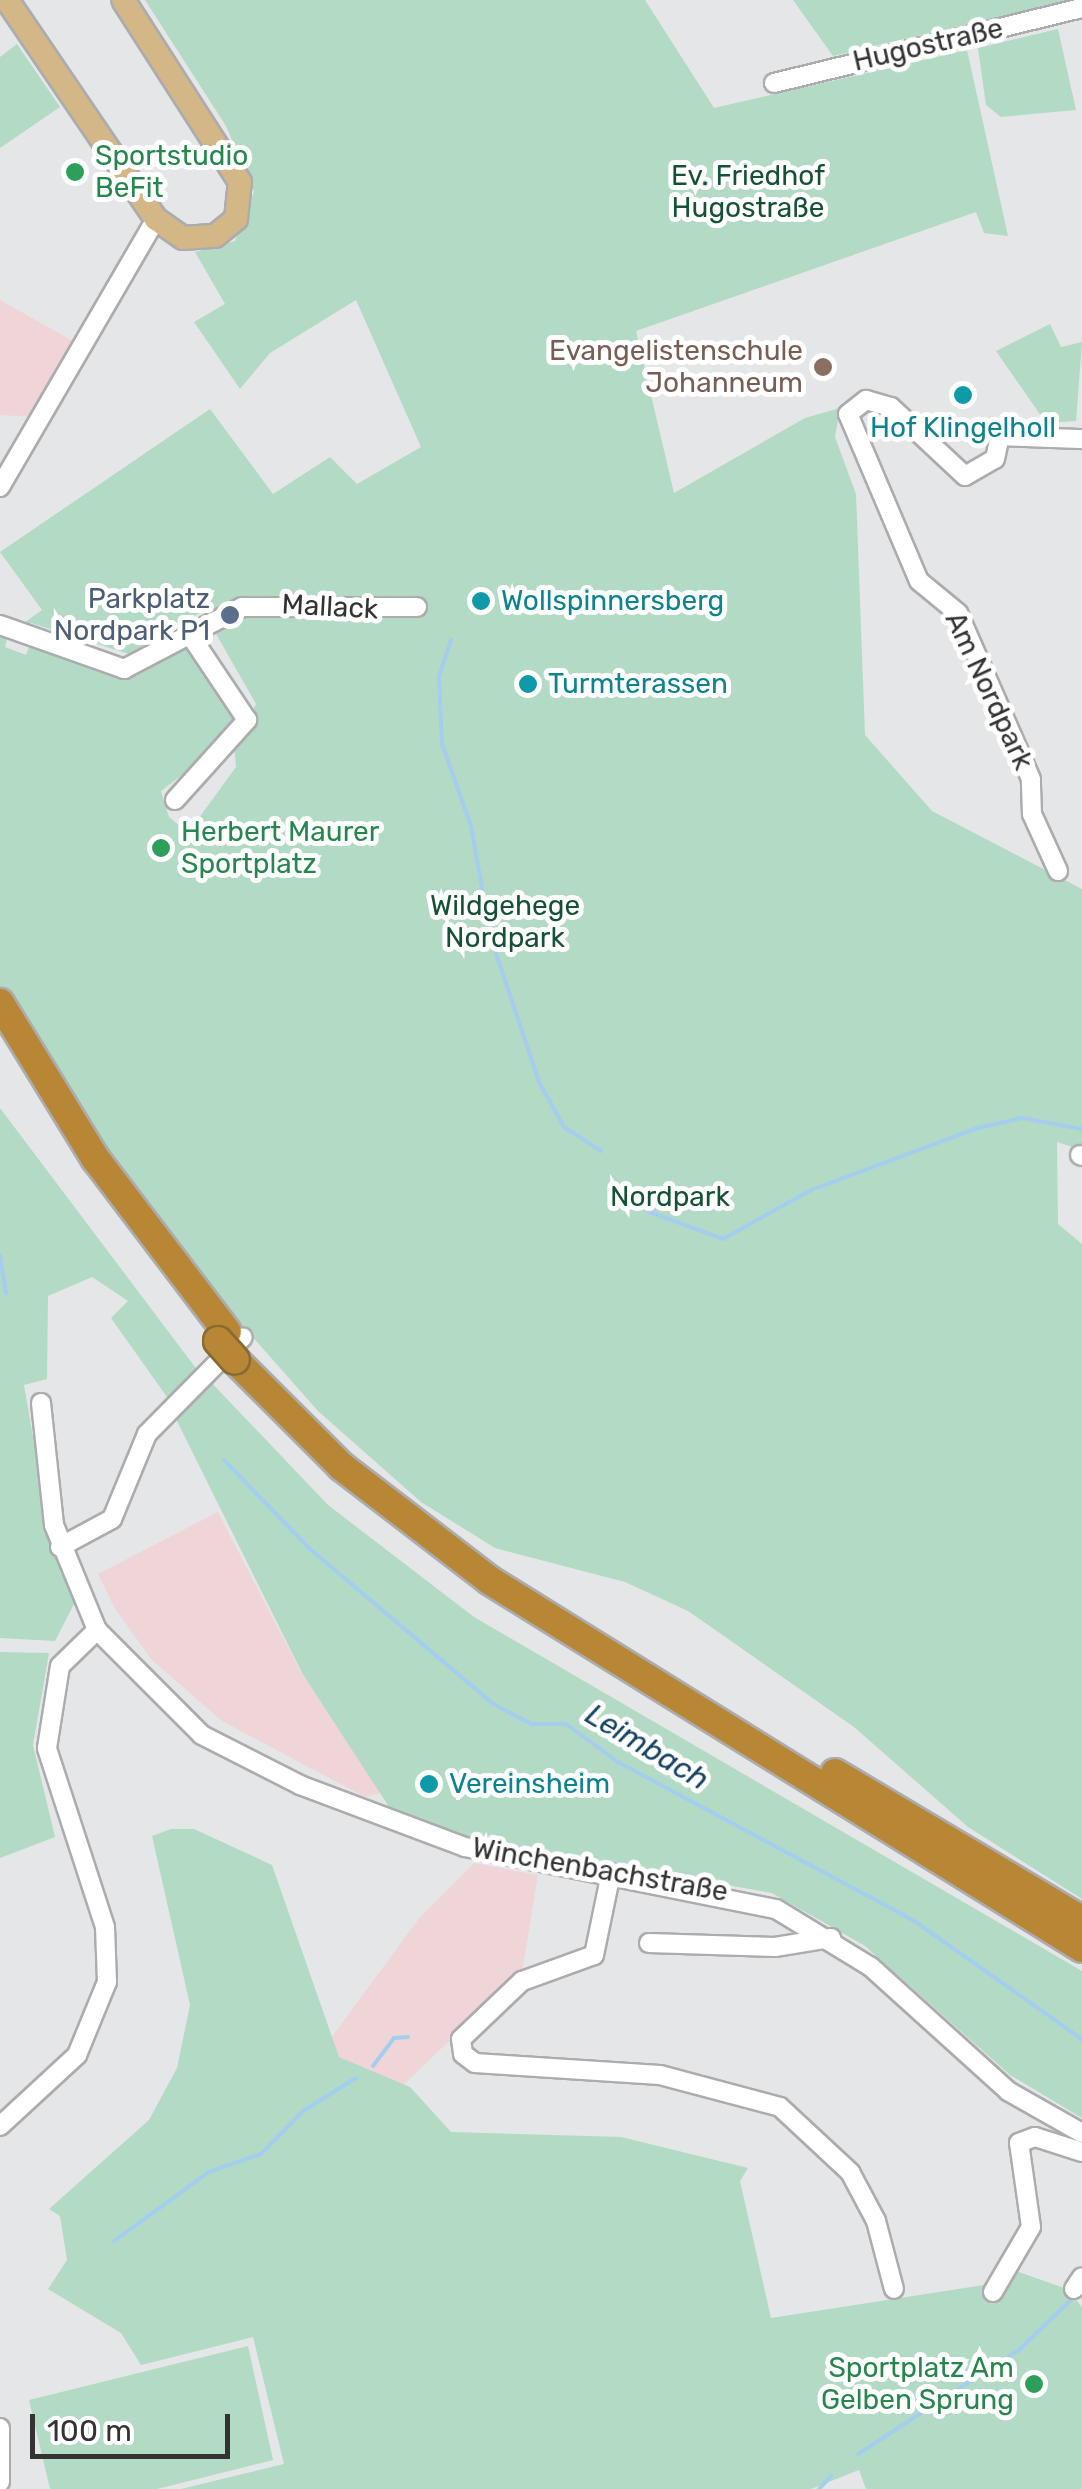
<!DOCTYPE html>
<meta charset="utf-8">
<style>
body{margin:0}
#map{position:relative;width:1082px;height:2489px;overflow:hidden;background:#e5e6e7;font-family:Rubik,sans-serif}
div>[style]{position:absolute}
.commercial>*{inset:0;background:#efd4d8}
.green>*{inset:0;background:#b3dac5}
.stream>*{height:4px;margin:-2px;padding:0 2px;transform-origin:2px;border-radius:2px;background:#a5cdee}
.roads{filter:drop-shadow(2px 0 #acacae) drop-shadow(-2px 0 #acacae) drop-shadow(0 2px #acacae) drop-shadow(0 -2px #acacae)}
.minor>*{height:18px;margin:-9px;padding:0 9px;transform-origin:9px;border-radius:9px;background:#fff}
.major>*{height:22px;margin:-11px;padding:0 11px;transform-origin:11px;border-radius:11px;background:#d4b786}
.highway>*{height:28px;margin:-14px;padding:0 14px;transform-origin:14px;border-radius:14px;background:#b78735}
.bridges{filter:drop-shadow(2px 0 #896a34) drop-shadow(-2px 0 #896a34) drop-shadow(0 2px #896a34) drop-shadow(0 -2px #896a34)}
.highway-bridge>*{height:28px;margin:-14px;padding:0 14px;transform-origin:14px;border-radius:14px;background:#b78735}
.dots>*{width:28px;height:28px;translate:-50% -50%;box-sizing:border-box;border:5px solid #fff;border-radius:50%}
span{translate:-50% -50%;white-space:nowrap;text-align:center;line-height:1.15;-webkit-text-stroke:10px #fff;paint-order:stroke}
.street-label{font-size:28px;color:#333}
.leisure-label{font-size:28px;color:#27864d}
.left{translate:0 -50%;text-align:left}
.right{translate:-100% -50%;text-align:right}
.park-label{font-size:28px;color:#165137}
.education-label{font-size:28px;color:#785e54}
.culture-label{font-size:28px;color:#0d838f}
.service-label{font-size:28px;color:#4e5e75}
.water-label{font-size:30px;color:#144262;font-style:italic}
.scale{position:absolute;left:30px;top:2414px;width:200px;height:45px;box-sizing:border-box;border:5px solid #333;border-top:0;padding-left:12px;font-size:30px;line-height:35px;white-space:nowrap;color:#333;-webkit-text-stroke:8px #fff;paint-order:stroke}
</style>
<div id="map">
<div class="commercial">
<div style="clip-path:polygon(0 300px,78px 344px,37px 417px,0 415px)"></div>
<div style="clip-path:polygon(218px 1512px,301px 1673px,384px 1792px,365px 1797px,222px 1721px,152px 1660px,114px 1607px,98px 1574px)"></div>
<div style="clip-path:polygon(474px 1863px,538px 1875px,522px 1972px,402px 2086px,339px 2057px,331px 2038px,420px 1917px)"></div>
</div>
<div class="green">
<div style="clip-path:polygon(145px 0,645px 0,714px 108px,967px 50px,1008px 236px,984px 233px,976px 212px,636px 331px,674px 493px,805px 418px,840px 408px,835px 437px,856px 494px,865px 735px,932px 811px,1082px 889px,1082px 1150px,1057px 1142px,1058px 1224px,1082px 1244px,1082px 1899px,968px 1827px,854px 1727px,688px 1611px,625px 1582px,495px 1548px,421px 1502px,318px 1411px,160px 1232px,0 986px,0 630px,8px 633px,5px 647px,26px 655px,31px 642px,136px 676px,189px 645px,241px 717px,236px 734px,161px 791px,169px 817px,188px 833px,236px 767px,234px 743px,256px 704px,203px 611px,129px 654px,31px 623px,17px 628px,42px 610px,0 552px,210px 409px,273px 494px,330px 457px,357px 484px,421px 447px,356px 300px,270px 353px,240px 389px,194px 322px,225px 304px,195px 252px,235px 241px,254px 192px,226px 126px)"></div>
<div style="clip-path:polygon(793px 0,1070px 0,833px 56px)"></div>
<div style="clip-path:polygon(1058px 29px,1076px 110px,1001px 117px,986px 105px,978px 48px)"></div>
<div style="clip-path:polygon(17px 44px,60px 107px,0 148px,0 57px)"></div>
<div style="clip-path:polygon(1050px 324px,1061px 347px,1082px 342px,1076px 421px,1046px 423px,996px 351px)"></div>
<div style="clip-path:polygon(0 1108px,198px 1371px,167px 1397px,111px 1318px,128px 1301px,92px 1277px,48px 1296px,47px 1379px,24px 1385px,50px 1535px,74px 1604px,55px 1641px,0 1638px)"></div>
<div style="clip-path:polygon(206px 1377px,328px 1505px,474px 1617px,1082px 1971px,1082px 2118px,1010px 2075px,865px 1946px,772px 1893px,483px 1842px,393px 1813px,302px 1673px,172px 1411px)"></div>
<div style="clip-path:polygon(0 1652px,49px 1653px,33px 1745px,55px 1837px,0 1858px)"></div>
<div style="clip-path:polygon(171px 1829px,194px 1829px,272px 1865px,339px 2057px,410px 2087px,451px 2132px,621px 2137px,748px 2168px,740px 2181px,771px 2318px,984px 2285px,1004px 2295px,1016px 2271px,1067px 2289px,1082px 2307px,1082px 2489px,866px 2489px,859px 2470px,811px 2489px,181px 2489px,284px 2464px,253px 2337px,141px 2365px,121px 2333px,48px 2289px,67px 2260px,60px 2216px,49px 2209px,149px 2120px,177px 2068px,190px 2005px,152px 1836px)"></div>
<div style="clip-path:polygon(248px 2346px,273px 2460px,157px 2489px,50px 2489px,29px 2400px)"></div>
</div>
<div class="stream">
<div style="left:451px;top:640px;width:39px;rotate:108deg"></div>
<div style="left:439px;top:677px;width:67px;rotate:87.4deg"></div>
<div style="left:442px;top:744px;width:87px;rotate:70.5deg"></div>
<div style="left:471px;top:826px;width:115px;rotate:80deg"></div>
<div style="left:491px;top:939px;width:151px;rotate:71.4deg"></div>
<div style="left:539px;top:1082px;width:51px;rotate:60.9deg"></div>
<div style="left:564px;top:1127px;width:44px;rotate:33deg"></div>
<div style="left:617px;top:1185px;width:43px;rotate:39.3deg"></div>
<div style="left:650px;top:1212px;width:78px;rotate:20.3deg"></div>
<div style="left:723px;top:1239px;width:101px;rotate:-29.1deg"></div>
<div style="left:811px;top:1190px;width:178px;rotate:-20.4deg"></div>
<div style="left:978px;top:1128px;width:45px;rotate:-12.8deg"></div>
<div style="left:1022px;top:1118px;width:61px;rotate:10.4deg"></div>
<div style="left:0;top:1256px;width:38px;rotate:81deg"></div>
<div style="left:224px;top:1460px;width:124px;rotate:46deg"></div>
<div style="left:310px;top:1549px;width:238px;rotate:40.2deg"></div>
<div style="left:492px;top:1703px;width:44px;rotate:28.3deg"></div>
<div style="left:531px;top:1724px;width:35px"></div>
<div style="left:566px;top:1724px;width:64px;rotate:36.2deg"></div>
<div style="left:618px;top:1762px;width:335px;rotate:28.2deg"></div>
<div style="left:913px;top:1920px;width:207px;rotate:35.2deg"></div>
<div style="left:373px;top:2066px;width:35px;rotate:-53deg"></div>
<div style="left:394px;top:2038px;width:14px;rotate:-4deg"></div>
<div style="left:114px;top:2241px;width:117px;rotate:-36deg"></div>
<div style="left:209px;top:2172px;width:55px;rotate:-19.1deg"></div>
<div style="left:261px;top:2154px;width:60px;rotate:-45.7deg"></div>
<div style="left:303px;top:2111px;width:62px;rotate:-31.9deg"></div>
<div style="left:858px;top:2454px;width:193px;rotate:-32.9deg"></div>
<div style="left:1020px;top:2349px;width:76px;rotate:-43.9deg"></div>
<div style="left:819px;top:2489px;width:18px;rotate:-47deg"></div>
</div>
<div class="roads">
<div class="minor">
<div style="left:774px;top:83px;width:317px;rotate:-13.7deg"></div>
<div style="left:0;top:487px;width:310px;rotate:-59.8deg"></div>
<div style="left:0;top:625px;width:132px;rotate:19.5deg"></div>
<div style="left:124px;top:669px;width:133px;rotate:-27.7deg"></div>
<div style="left:242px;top:607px;width:175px"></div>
<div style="left:175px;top:800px;width:108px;rotate:-48deg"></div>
<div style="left:247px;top:720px;width:102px;rotate:-123.8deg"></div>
<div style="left:1058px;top:871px;width:63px;rotate:-114.5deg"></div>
<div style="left:1032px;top:814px;width:35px;rotate:-92deg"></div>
<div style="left:1031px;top:779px;width:181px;rotate:-113.7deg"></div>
<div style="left:958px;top:613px;width:50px;rotate:-140.6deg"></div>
<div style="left:919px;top:581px;width:181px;rotate:-113deg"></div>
<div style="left:848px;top:414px;width:23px;rotate:-38deg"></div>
<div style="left:866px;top:400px;width:26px;rotate:16deg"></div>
<div style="left:891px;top:407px;width:101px;rotate:43deg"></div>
<div style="left:965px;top:476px;width:34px;rotate:-30deg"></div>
<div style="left:995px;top:459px;width:24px;rotate:-78deg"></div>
<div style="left:1000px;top:436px;width:82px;rotate:2.1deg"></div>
<div style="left:1080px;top:1155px;width:2px;rotate:27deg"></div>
<div style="left:41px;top:1403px;width:123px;rotate:83.9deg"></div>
<div style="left:54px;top:1525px;width:113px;rotate:67.7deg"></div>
<div style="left:97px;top:1630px;width:148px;rotate:45deg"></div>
<div style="left:202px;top:1735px;width:110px;rotate:27deg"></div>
<div style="left:300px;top:1785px;width:176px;rotate:20.6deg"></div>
<div style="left:465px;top:1847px;width:317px;rotate:11.3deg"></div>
<div style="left:776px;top:1909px;width:111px;rotate:31.4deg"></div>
<div style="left:871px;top:1967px;width:185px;rotate:42.1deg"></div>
<div style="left:1008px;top:2091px;width:85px;rotate:29.6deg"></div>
<div style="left:60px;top:1547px;width:59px;rotate:-28.3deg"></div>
<div style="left:112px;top:1519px;width:92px;rotate:-67.6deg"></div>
<div style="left:147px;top:1434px;width:136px;rotate:-45.3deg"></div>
<div style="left:611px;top:1873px;width:84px;rotate:101.7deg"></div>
<div style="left:594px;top:1955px;width:77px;rotate:160.1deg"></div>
<div style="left:522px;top:1981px;width:84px;rotate:136.4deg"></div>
<div style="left:461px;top:2039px;width:15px;rotate:82deg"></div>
<div style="left:463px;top:2054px;width:15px;rotate:37deg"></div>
<div style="left:475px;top:2063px;width:185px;rotate:3.7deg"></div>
<div style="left:660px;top:2075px;width:124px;rotate:14.9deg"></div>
<div style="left:780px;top:2107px;width:96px;rotate:42.9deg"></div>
<div style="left:850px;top:2172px;width:55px;rotate:62deg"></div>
<div style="left:876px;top:2221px;width:70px;rotate:75.2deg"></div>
<div style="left:649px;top:1943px;width:126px;rotate:1.8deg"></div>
<div style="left:775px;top:1947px;width:57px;rotate:-9.1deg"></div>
<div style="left:0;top:2126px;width:105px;rotate:-42.7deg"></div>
<div style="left:77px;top:2055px;width:79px;rotate:-67.7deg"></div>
<div style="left:107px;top:1982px;width:55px;rotate:-92.1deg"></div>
<div style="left:105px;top:1927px;width:188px;rotate:-108deg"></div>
<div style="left:47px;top:1748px;width:83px;rotate:-81deg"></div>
<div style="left:60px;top:1666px;width:52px;rotate:-44.2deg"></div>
<div style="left:1074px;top:2289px;width:14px;rotate:-56deg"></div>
<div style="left:993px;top:2292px;width:75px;rotate:-59.7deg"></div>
<div style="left:1031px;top:2227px;width:85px;rotate:-98.1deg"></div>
<div style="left:1019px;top:2143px;width:17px;rotate:-21deg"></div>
<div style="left:1035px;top:2137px;width:49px;rotate:17.7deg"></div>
<div style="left:0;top:2428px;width:54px;rotate:90deg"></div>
</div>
<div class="major">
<div style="left:7px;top:0;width:265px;rotate:55.8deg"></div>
<div style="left:156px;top:219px;width:33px;rotate:35deg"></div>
<div style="left:183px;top:238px;width:32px;rotate:-4deg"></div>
<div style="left:215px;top:236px;width:27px;rotate:-39deg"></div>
<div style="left:236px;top:219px;width:37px;rotate:-84deg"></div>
<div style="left:240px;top:182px;width:216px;rotate:-122.7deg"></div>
</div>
<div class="highway">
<div style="left:0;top:1003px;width:182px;rotate:58.5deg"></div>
<div style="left:95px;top:1158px;width:218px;rotate:52.8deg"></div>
<div style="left:235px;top:1360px;width:151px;rotate:45deg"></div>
<div style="left:342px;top:1467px;width:185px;rotate:37.5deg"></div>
<div style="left:489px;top:1580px;width:698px;rotate:31.82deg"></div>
<div style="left:835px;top:1773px;width:287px;rotate:30.8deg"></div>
</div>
</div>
<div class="bridges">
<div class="highway-bridge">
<div style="left:218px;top:1341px;width:25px;rotate:48deg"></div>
</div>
</div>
<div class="dots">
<div style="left:75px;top:172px;background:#2e9e5b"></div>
<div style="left:823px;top:367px;background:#8d6e63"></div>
<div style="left:963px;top:395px;background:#0f9aa8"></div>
<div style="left:481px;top:601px;background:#0f9aa8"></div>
<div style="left:230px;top:615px;background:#5c6f8a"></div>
<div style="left:528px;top:684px;background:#0f9aa8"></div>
<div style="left:161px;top:848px;background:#2e9e5b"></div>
<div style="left:429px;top:1784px;background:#0f9aa8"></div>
<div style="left:1034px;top:2384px;background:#2e9e5b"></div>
</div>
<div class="street-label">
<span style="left:928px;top:45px;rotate:-13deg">Hugostraße</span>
<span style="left:330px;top:607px;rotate:3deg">Mallack</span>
<span style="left:989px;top:691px;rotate:65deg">Am Nordpark</span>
<span style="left:600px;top:1870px;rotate:10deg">Winchenbachstraße</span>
</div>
<div class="leisure-label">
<span class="left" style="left:95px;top:172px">Sportstudio<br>BeFit</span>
<span class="left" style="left:181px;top:848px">Herbert Maurer<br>Sportplatz</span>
<span class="right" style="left:1014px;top:2384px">Sportplatz Am<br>Gelben Sprung</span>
</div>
<div class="park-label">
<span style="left:748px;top:192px">Ev. Friedhof<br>Hugostraße</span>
<span style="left:505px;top:922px">Wildgehege<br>Nordpark</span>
<span style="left:670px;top:1197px">Nordpark</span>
</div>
<div class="education-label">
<span class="right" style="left:803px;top:367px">Evangelistenschule<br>Johanneum</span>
</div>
<div class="culture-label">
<span style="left:963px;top:428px">Hof Klingelholl</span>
<span class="left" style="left:501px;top:601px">Wollspinnersberg</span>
<span class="left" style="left:548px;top:684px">Turmterassen</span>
<span class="left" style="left:449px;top:1784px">Vereinsheim</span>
</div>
<div class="service-label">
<span class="right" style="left:210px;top:615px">Parkplatz<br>Nordpark P1</span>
</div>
<div class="water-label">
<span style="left:647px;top:1747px;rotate:31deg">Leimbach</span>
</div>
<div class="scale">100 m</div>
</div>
